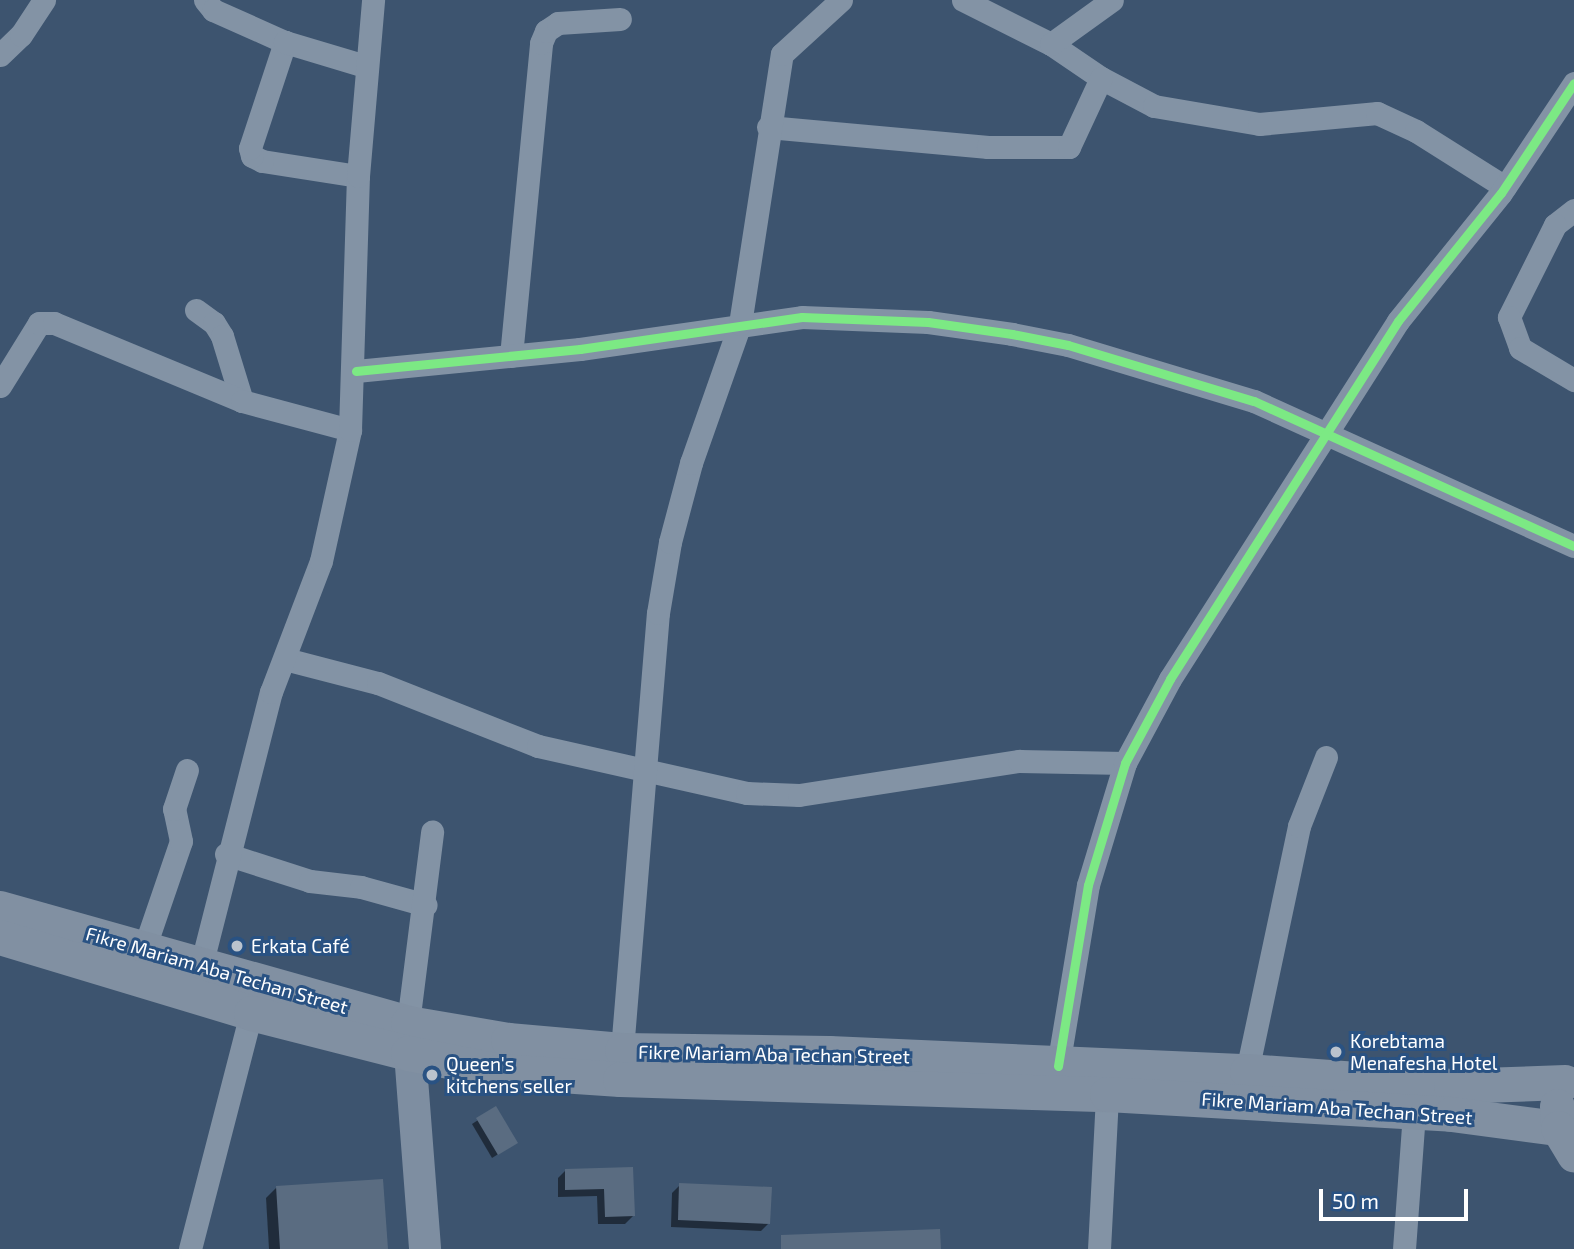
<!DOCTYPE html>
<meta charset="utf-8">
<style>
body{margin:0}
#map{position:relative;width:1574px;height:1249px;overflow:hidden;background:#3d546f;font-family:"Exo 2",sans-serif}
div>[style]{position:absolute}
.shadow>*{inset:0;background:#0007}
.building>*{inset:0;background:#5a6c81}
.street>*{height:23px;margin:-11.5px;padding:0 11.5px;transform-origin:11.5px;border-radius:11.5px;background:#8393a5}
.secondary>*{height:32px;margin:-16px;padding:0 16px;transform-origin:16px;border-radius:16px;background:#7e8ea1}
.primary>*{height:35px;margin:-17.5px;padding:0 17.5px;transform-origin:17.5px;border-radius:17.5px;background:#8190a2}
.cycleway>*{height:9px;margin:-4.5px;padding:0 4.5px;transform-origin:4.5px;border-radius:4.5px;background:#7ce984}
.dots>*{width:19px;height:19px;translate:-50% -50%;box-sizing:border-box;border:4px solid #295283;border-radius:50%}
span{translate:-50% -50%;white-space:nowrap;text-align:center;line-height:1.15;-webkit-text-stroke:6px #295283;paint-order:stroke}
.poi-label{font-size:19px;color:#fff}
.left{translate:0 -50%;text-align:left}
.street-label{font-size:19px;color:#fff}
.scale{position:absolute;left:1319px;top:1189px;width:149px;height:32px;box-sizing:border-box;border:4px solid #fff;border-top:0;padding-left:9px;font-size:21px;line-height:24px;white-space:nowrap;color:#fff;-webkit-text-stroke:5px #295283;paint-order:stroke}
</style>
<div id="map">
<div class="shadow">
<div style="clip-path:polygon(495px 1109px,516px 1143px,492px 1158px,472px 1124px)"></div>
<div style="clip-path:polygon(632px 1169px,633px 1216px,625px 1224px,598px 1224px,597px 1196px,558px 1197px,558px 1178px,566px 1170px)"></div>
<div style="clip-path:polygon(680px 1185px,769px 1223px,761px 1231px,671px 1227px,672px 1193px)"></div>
<div style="clip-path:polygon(276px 1188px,386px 1249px,269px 1249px,266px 1198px)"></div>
</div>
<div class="building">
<div style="clip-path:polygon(496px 1106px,518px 1143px,498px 1155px,476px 1118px)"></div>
<div style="clip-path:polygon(633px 1167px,635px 1216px,605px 1217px,604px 1189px,565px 1190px,565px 1169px)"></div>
<div style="clip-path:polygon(383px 1179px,388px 1249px,280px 1249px,276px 1186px)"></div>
<div style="clip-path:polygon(679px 1183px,772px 1187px,770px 1224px,678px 1220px)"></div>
<div style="clip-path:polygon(940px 1229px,941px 1249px,781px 1249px,781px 1235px)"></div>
</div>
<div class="street">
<div style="left:205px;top:0;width:13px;rotate:51deg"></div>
<div style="left:213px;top:10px;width:79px;rotate:24deg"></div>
<div style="left:963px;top:0;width:98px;rotate:26.6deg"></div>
<div style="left:1051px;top:44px;width:60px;rotate:34.2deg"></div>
<div style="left:1101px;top:78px;width:60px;rotate:27.8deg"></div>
<div style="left:1154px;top:106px;width:107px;rotate:9.7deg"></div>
<div style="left:1259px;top:124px;width:119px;rotate:-5.3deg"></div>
<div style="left:1377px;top:113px;width:43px;rotate:24.8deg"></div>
<div style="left:1416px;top:131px;width:105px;rotate:32.2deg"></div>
<div style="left:1051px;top:44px;width:75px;rotate:-35.8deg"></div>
<div style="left:0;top:55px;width:29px;rotate:-44deg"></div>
<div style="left:21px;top:35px;width:42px;rotate:-56.7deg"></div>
<div style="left:768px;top:127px;width:221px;rotate:5.2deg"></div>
<div style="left:988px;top:147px;width:81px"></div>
<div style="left:1069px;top:147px;width:76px;rotate:-65.1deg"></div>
<div style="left:358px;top:176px;width:97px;rotate:-171.1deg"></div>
<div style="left:262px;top:161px;width:11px;rotate:-153deg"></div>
<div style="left:252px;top:156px;width:8px;rotate:-104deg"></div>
<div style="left:250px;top:148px;width:112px;rotate:-71.7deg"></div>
<div style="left:285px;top:42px;width:84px;rotate:16.7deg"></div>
<div style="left:1574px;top:210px;width:24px;rotate:142deg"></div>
<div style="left:1555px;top:225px;width:103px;rotate:116.6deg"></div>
<div style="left:1509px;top:317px;width:33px;rotate:70deg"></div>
<div style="left:1520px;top:348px;width:63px;rotate:30.7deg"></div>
<div style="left:196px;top:310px;width:22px;rotate:36deg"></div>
<div style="left:214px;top:323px;width:15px;rotate:58deg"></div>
<div style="left:222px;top:336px;width:68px;rotate:72.9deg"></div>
<div style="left:511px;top:356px;width:314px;rotate:-84.5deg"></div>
<div style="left:541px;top:43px;width:13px;rotate:-67deg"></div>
<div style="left:546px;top:31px;width:14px;rotate:-34deg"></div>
<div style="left:558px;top:23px;width:62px;rotate:-3.7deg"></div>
<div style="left:356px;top:371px;width:225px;rotate:-5.6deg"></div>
<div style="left:580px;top:349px;width:224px;rotate:-8.2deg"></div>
<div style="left:802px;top:317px;width:126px;rotate:2.3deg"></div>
<div style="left:928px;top:322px;width:85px;rotate:8.1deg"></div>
<div style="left:1012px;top:334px;width:57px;rotate:11.1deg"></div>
<div style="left:1068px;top:345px;width:194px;rotate:16.8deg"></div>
<div style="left:1254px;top:401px;width:351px;rotate:24.4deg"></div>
<div style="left:0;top:386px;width:74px;rotate:-58.2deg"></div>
<div style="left:39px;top:323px;width:15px"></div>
<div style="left:54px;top:323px;width:204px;rotate:22.5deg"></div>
<div style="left:242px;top:401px;width:112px;rotate:15deg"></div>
<div style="left:285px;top:659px;width:96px;rotate:14.5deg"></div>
<div style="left:378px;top:683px;width:172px;rotate:21.5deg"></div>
<div style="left:538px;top:746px;width:214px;rotate:12.7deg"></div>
<div style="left:747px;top:793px;width:52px;rotate:2.2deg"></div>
<div style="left:799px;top:795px;width:223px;rotate:-8.8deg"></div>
<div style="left:1019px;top:761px;width:106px;rotate:1.1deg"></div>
<div style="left:226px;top:854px;width:88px;rotate:17.8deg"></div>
<div style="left:310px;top:881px;width:51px;rotate:6.7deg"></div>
<div style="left:361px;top:887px;width:67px;rotate:15.5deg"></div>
<div style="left:143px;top:952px;width:117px;rotate:-71.1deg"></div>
<div style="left:181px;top:841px;width:33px;rotate:-102deg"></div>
<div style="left:174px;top:809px;width:41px;rotate:-71.6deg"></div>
<div style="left:201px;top:966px;width:283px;rotate:-75.7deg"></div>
<div style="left:271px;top:692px;width:140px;rotate:-69.1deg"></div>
<div style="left:321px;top:561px;width:134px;rotate:-77.5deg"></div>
<div style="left:350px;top:430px;width:254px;rotate:-88.2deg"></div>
<div style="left:358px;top:176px;width:177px;rotate:-85.1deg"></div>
<div style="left:408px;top:1023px;width:193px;rotate:-82.8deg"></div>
<div style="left:622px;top:1050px;width:438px;rotate:-85.3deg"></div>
<div style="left:658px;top:613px;width:72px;rotate:-80.4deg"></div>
<div style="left:670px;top:542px;width:82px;rotate:-75.1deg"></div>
<div style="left:691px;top:463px;width:147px;rotate:-70.6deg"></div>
<div style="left:740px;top:324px;width:273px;rotate:-81.2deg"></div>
<div style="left:782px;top:54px;width:80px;rotate:-42.5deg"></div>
<div style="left:1058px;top:1066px;width:183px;rotate:-80.6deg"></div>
<div style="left:1088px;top:885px;width:127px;rotate:-73.1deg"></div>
<div style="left:1125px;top:763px;width:95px;rotate:-61.8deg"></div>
<div style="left:1170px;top:679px;width:424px;rotate:-57.5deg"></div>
<div style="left:1398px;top:321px;width:164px;rotate:-51.2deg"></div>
<div style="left:1501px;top:193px;width:132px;rotate:-56.4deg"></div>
<div style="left:1247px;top:1071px;width:250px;rotate:-78deg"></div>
<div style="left:1299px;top:826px;width:74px;rotate:-68.6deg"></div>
<div style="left:190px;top:1249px;width:244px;rotate:-75.5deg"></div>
<div style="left:1099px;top:1249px;width:155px;rotate:-87deg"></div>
<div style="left:1404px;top:1249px;width:137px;rotate:-85.8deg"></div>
</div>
<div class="secondary">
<div style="left:408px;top:1027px;width:223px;rotate:85.6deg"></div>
</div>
<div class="primary">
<div style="left:0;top:908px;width:424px;rotate:15.7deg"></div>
<div style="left:408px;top:1023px;width:101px;rotate:9.6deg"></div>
<div style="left:508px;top:1040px;width:114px;rotate:5deg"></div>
<div style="left:622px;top:1050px;width:207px;rotate:0.8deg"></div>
<div style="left:829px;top:1053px;width:418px;rotate:2.5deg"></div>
<div style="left:1247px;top:1071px;width:205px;rotate:4.2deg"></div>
<div style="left:1451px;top:1086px;width:114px;rotate:-2deg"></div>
<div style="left:0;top:937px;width:262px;rotate:16.8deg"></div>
<div style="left:251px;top:1013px;width:162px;rotate:14.3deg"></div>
<div style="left:408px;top:1053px;width:94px;rotate:11.1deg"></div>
<div style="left:500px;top:1071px;width:120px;rotate:3.8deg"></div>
<div style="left:620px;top:1079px;width:487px;rotate:1.8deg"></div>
<div style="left:1107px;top:1094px;width:345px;rotate:3.3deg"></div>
<div style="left:1451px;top:1114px;width:108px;rotate:7.5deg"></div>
<div style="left:1557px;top:1106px;width:22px;rotate:87deg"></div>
<div style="left:1558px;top:1128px;width:31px;rotate:59deg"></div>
</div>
<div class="cycleway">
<div style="left:356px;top:371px;width:225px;rotate:-5.6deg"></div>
<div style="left:580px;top:349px;width:224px;rotate:-8.2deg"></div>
<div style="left:802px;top:317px;width:126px;rotate:2.3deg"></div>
<div style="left:928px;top:322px;width:85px;rotate:8.1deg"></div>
<div style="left:1012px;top:334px;width:57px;rotate:11.1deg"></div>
<div style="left:1068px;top:345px;width:194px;rotate:16.8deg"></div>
<div style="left:1254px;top:401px;width:351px;rotate:24.4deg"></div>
<div style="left:1058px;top:1066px;width:183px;rotate:-80.6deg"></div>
<div style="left:1088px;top:885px;width:127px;rotate:-73.1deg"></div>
<div style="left:1125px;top:763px;width:95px;rotate:-61.8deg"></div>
<div style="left:1170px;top:679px;width:424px;rotate:-57.5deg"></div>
<div style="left:1398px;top:321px;width:164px;rotate:-51.2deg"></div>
<div style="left:1501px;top:193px;width:132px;rotate:-56.4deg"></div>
</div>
<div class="dots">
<div style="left:237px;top:946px;background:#bbc3cd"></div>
<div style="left:1336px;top:1052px;background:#bbc3cd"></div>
<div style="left:432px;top:1075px;background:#bbc3cd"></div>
</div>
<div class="poi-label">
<span class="left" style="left:251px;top:946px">Erkata Café</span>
<span class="left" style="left:1350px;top:1052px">Korebtama<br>Menafesha Hotel</span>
<span class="left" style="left:446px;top:1075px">Queen's<br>kitchens seller</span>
</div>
<div class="street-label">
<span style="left:217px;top:970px;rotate:16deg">Fikre Mariam Aba Techan Street</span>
<span style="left:774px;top:1054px;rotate:1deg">Fikre Mariam Aba Techan Street</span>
<span style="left:1337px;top:1108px;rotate:4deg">Fikre Mariam Aba Techan Street</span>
</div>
<div class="scale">50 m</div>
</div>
